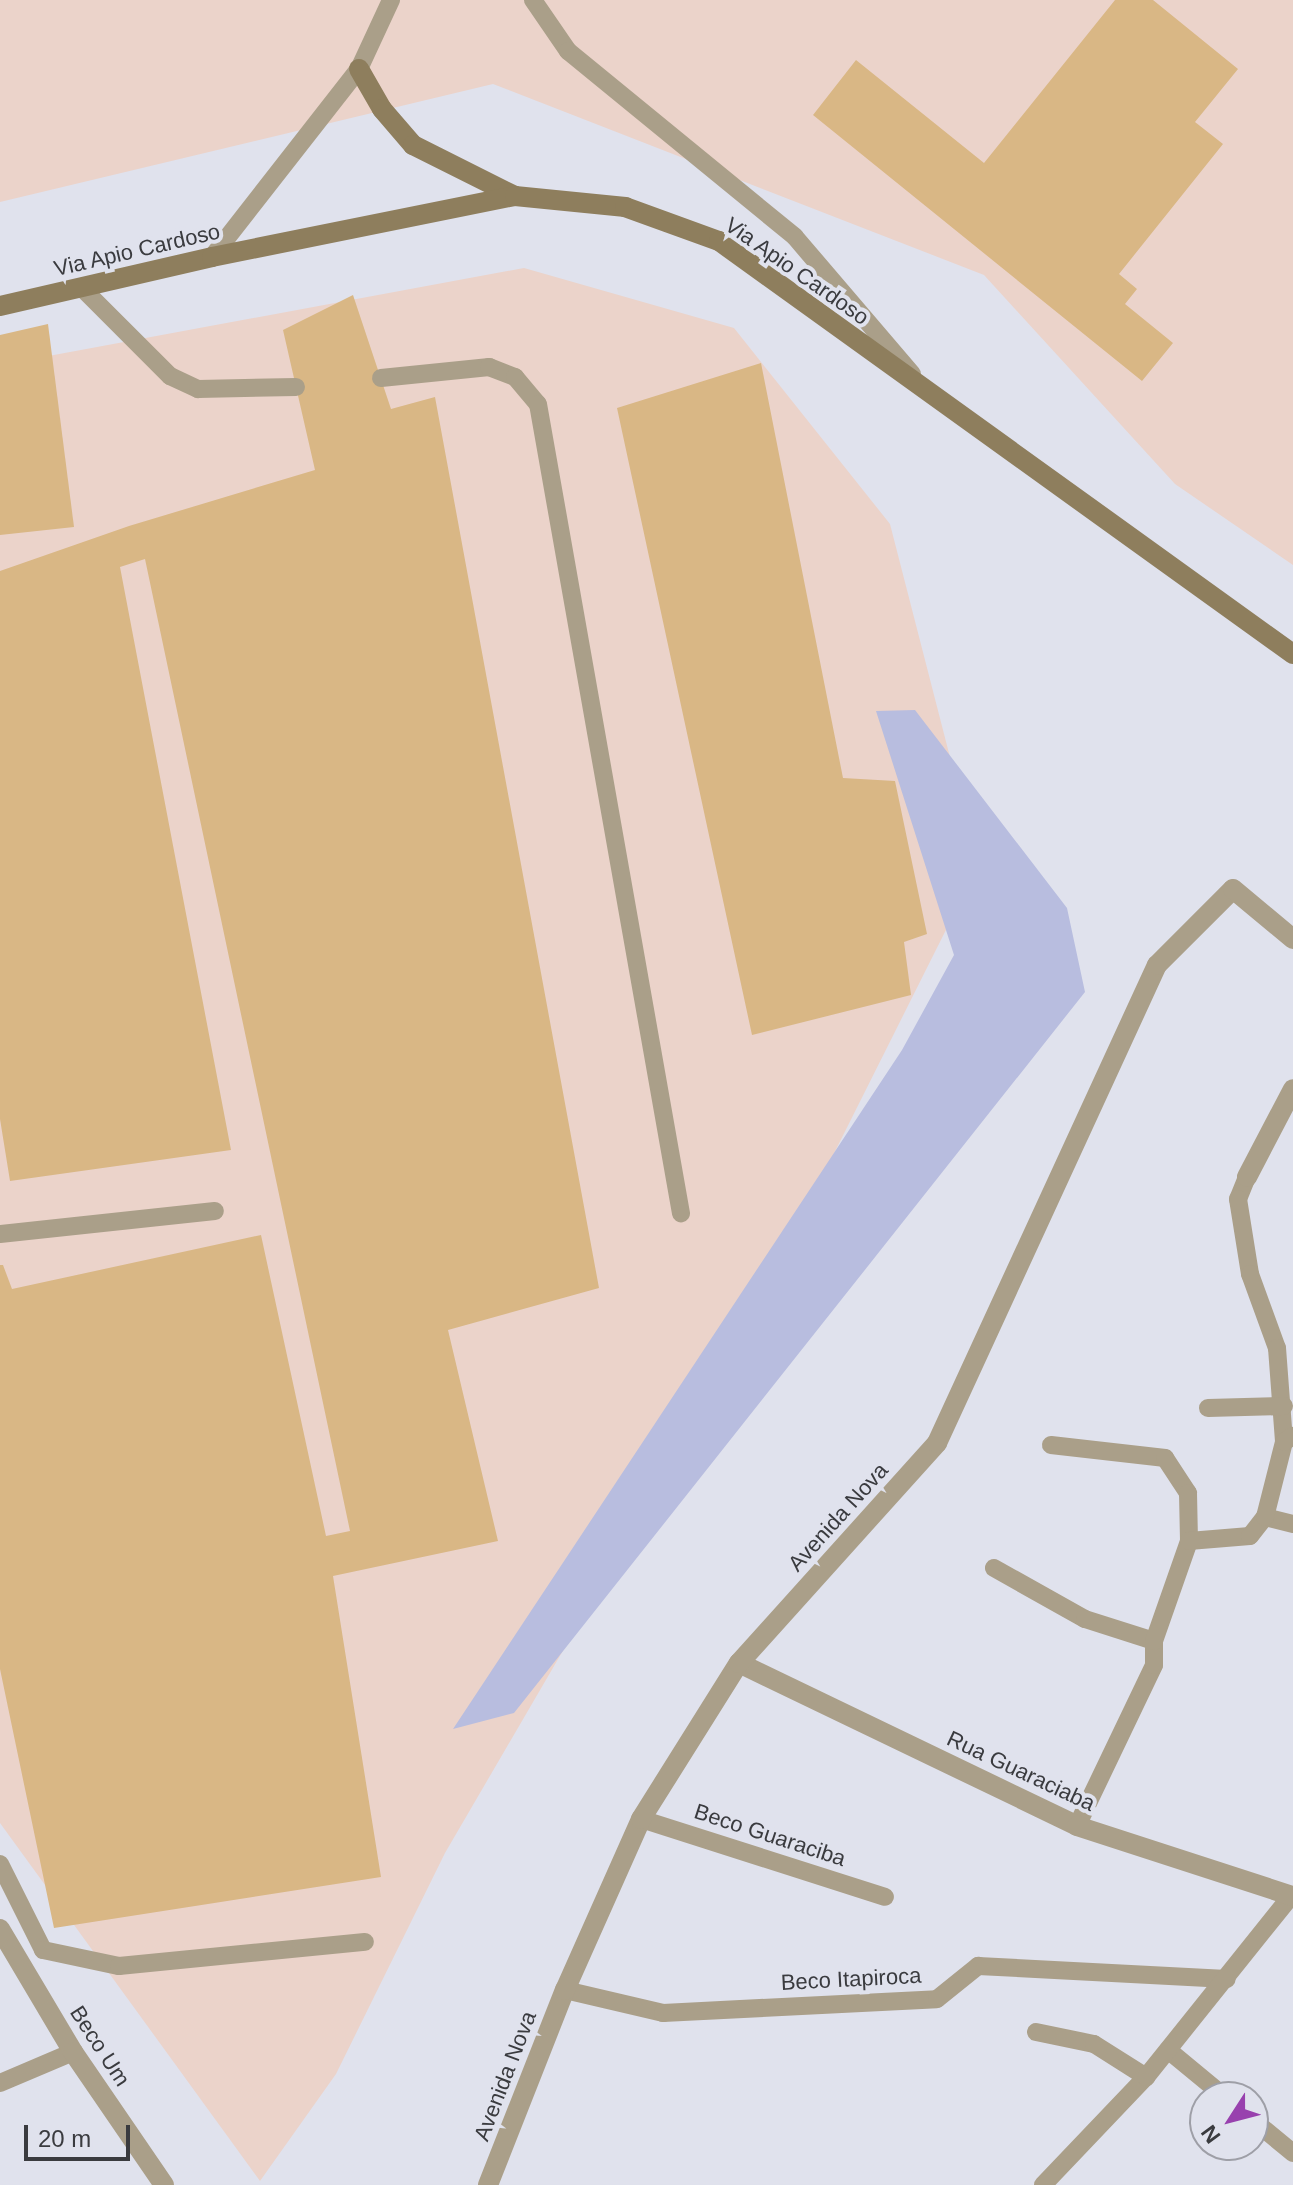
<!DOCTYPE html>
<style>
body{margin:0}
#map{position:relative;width:1293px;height:2185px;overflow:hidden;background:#e0e2ed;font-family:Arial,sans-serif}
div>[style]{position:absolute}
.industrial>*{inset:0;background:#ebd3ca}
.green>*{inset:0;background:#b8bddf}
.building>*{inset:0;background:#d9b785}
.lane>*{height:18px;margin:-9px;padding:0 9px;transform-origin:9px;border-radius:9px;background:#aa9f89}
.street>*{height:20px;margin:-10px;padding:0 10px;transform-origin:10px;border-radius:10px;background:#aa9f89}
.secondary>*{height:20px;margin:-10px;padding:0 10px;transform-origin:10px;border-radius:10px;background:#8e7e5d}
span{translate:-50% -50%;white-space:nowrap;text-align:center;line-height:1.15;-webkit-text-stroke:8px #e0e2ed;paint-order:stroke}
.street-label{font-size:22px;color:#3a3b3f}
.north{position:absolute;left:1189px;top:2081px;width:80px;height:80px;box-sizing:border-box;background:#e0e2ed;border:2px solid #9e9fa7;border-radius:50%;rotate:234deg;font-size:22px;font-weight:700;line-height:32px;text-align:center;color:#3a3b3f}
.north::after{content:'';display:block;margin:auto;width:28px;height:36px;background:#9841ae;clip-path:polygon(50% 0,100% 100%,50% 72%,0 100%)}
.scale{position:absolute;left:24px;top:2125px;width:106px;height:36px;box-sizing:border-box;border:4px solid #3a3b3f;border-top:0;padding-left:10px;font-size:24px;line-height:28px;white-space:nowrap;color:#3a3b3f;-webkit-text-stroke:6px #e0e2ed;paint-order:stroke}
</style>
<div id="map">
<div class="industrial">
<div style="clip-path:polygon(0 0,1293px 0,1293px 565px,1175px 484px,984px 275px,493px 84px,0 202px)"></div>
<div style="clip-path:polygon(524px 268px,734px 328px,890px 524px,978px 866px,719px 1383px,445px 1853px,336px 2074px,260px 2181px,0 1823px,0 365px)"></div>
</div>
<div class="green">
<div style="clip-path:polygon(915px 710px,1067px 908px,1085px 992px,514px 1713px,453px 1729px,902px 1050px,954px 955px,876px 711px)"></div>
</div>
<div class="building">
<div style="clip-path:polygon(1115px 0,1153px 0,1238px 69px,1195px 122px,1223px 144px,1119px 274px,1137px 289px,1125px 304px,1173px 343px,1142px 381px,813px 115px,856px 60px,984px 163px)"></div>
<div style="clip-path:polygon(353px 295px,391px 409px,435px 397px,599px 1288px,448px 1330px,498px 1541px,333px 1576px,381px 1877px,54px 1928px,0 1669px,0 1265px,3px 1265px,12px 1289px,261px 1235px,326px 1536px,350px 1531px,145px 559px,120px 567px,231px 1150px,10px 1181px,0 1119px,0 571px,129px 526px,315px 470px,283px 330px)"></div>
<div style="clip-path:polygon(48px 324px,74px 527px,0 535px,0 335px)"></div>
<div style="clip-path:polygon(761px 363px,843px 778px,895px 781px,927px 934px,904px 942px,911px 995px,752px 1035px,617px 408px)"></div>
</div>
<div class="lane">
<div style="left:533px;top:0;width:62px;rotate:55.5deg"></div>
<div style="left:568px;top:51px;width:293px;rotate:39.3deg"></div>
<div style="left:795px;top:237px;width:180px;rotate:49.5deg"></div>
<div style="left:212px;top:257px;width:239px;rotate:-52deg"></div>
<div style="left:359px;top:69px;width:76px;rotate:-65.1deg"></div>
<div style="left:81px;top:287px;width:126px;rotate:45deg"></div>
<div style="left:170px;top:376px;width:31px;rotate:25deg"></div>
<div style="left:198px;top:389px;width:98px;rotate:-1.2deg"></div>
<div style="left:381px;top:378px;width:109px;rotate:-5.8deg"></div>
<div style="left:489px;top:367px;width:28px;rotate:21deg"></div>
<div style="left:515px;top:377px;width:35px;rotate:50deg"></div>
<div style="left:538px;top:404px;width:822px;rotate:79.98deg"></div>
<div style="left:1247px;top:1177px;width:24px;rotate:112deg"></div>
<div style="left:1238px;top:1199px;width:76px;rotate:80.9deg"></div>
<div style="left:1250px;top:1274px;width:79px;rotate:70deg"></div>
<div style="left:1277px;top:1348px;width:94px;rotate:85.7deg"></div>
<div style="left:0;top:1234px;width:216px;rotate:-6.1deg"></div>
<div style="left:1208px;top:1408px;width:76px;rotate:-1.5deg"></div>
<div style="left:1051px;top:1445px;width:115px;rotate:6.5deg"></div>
<div style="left:1165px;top:1458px;width:42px;rotate:56.7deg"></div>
<div style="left:1188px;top:1493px;width:48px;rotate:88.8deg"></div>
<div style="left:1265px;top:1517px;width:29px;rotate:14deg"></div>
<div style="left:994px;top:1568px;width:104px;rotate:29.3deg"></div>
<div style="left:1085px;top:1619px;width:72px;rotate:17.7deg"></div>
<div style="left:641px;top:1819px;width:256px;rotate:17.7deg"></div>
<div style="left:1077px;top:1826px;width:178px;rotate:-64.4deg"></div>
<div style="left:1154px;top:1665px;width:24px;rotate:-90deg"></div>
<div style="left:1154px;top:1641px;width:106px;rotate:-70.7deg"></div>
<div style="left:1189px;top:1541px;width:61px;rotate:-4.7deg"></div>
<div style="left:1250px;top:1536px;width:24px;rotate:-52deg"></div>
<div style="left:1265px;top:1517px;width:77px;rotate:-75.8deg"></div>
<div style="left:1284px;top:1442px;width:11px;rotate:-34deg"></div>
<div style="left:0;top:1864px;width:96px;rotate:63.4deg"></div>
<div style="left:43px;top:1950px;width:78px;rotate:11.9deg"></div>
<div style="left:119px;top:1966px;width:247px;rotate:-5.6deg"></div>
<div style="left:565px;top:1990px;width:101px;rotate:13.2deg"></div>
<div style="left:663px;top:2013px;width:274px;rotate:-2.9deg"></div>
<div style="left:937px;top:1999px;width:53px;rotate:-38.8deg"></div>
<div style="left:978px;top:1966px;width:249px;rotate:3deg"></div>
<div style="left:1036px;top:2032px;width:59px;rotate:11.7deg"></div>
<div style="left:1094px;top:2044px;width:62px;rotate:32.4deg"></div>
<div style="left:1168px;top:2050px;width:74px;rotate:39.5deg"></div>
<div style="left:0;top:2083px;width:79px;rotate:-23deg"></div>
<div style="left:1253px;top:2120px;width:52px;rotate:39.5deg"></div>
<div style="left:1043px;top:2185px;width:149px;rotate:-46.4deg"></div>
<div style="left:1146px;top:2077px;width:232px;rotate:-51.3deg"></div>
</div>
<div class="street">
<div style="left:1247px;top:1177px;width:99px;rotate:-62.4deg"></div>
<div style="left:739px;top:1663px;width:375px;rotate:25.7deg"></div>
<div style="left:1077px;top:1826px;width:227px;rotate:18deg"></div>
<div style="left:0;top:1929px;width:143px;rotate:59.3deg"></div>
<div style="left:73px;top:2052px;width:161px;rotate:55.6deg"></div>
<div style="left:488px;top:2185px;width:210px;rotate:-68.5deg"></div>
<div style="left:565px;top:1990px;width:187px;rotate:-66deg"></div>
<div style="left:641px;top:1819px;width:184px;rotate:-57.9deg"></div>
<div style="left:739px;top:1663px;width:296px;rotate:-48deg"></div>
<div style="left:937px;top:1443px;width:526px;rotate:-65.29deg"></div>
<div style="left:1157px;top:965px;width:107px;rotate:-45deg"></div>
<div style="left:1233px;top:889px;width:78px;rotate:39.8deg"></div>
</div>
<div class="secondary">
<div style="left:359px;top:69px;width:46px;rotate:60.1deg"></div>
<div style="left:382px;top:109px;width:48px;rotate:49.3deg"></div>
<div style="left:413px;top:145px;width:114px;rotate:26.6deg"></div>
<div style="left:0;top:306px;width:218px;rotate:-13deg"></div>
<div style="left:212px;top:257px;width:309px;rotate:-11.4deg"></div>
<div style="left:515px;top:196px;width:111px;rotate:5.7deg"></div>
<div style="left:625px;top:207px;width:100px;rotate:19.9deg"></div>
<div style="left:719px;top:241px;width:707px;rotate:35.74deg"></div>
</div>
<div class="street-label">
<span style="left:137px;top:250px;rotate:-13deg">Via Apio Cardoso</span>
<span style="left:797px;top:271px;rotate:35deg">Via Apio Cardoso</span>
<span style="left:838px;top:1517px;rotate:-48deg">Avenida Nova</span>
<span style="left:1021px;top:1771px;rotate:25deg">Rua Guaraciaba</span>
<span style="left:770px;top:1835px;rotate:18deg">Beco Guaraciba</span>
<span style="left:851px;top:1979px;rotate:-3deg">Beco Itapiroca</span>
<span style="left:100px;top:2046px;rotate:57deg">Beco Um</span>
<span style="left:505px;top:2076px;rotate:-69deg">Avenida Nova</span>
</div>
<div class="north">N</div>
<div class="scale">20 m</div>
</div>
